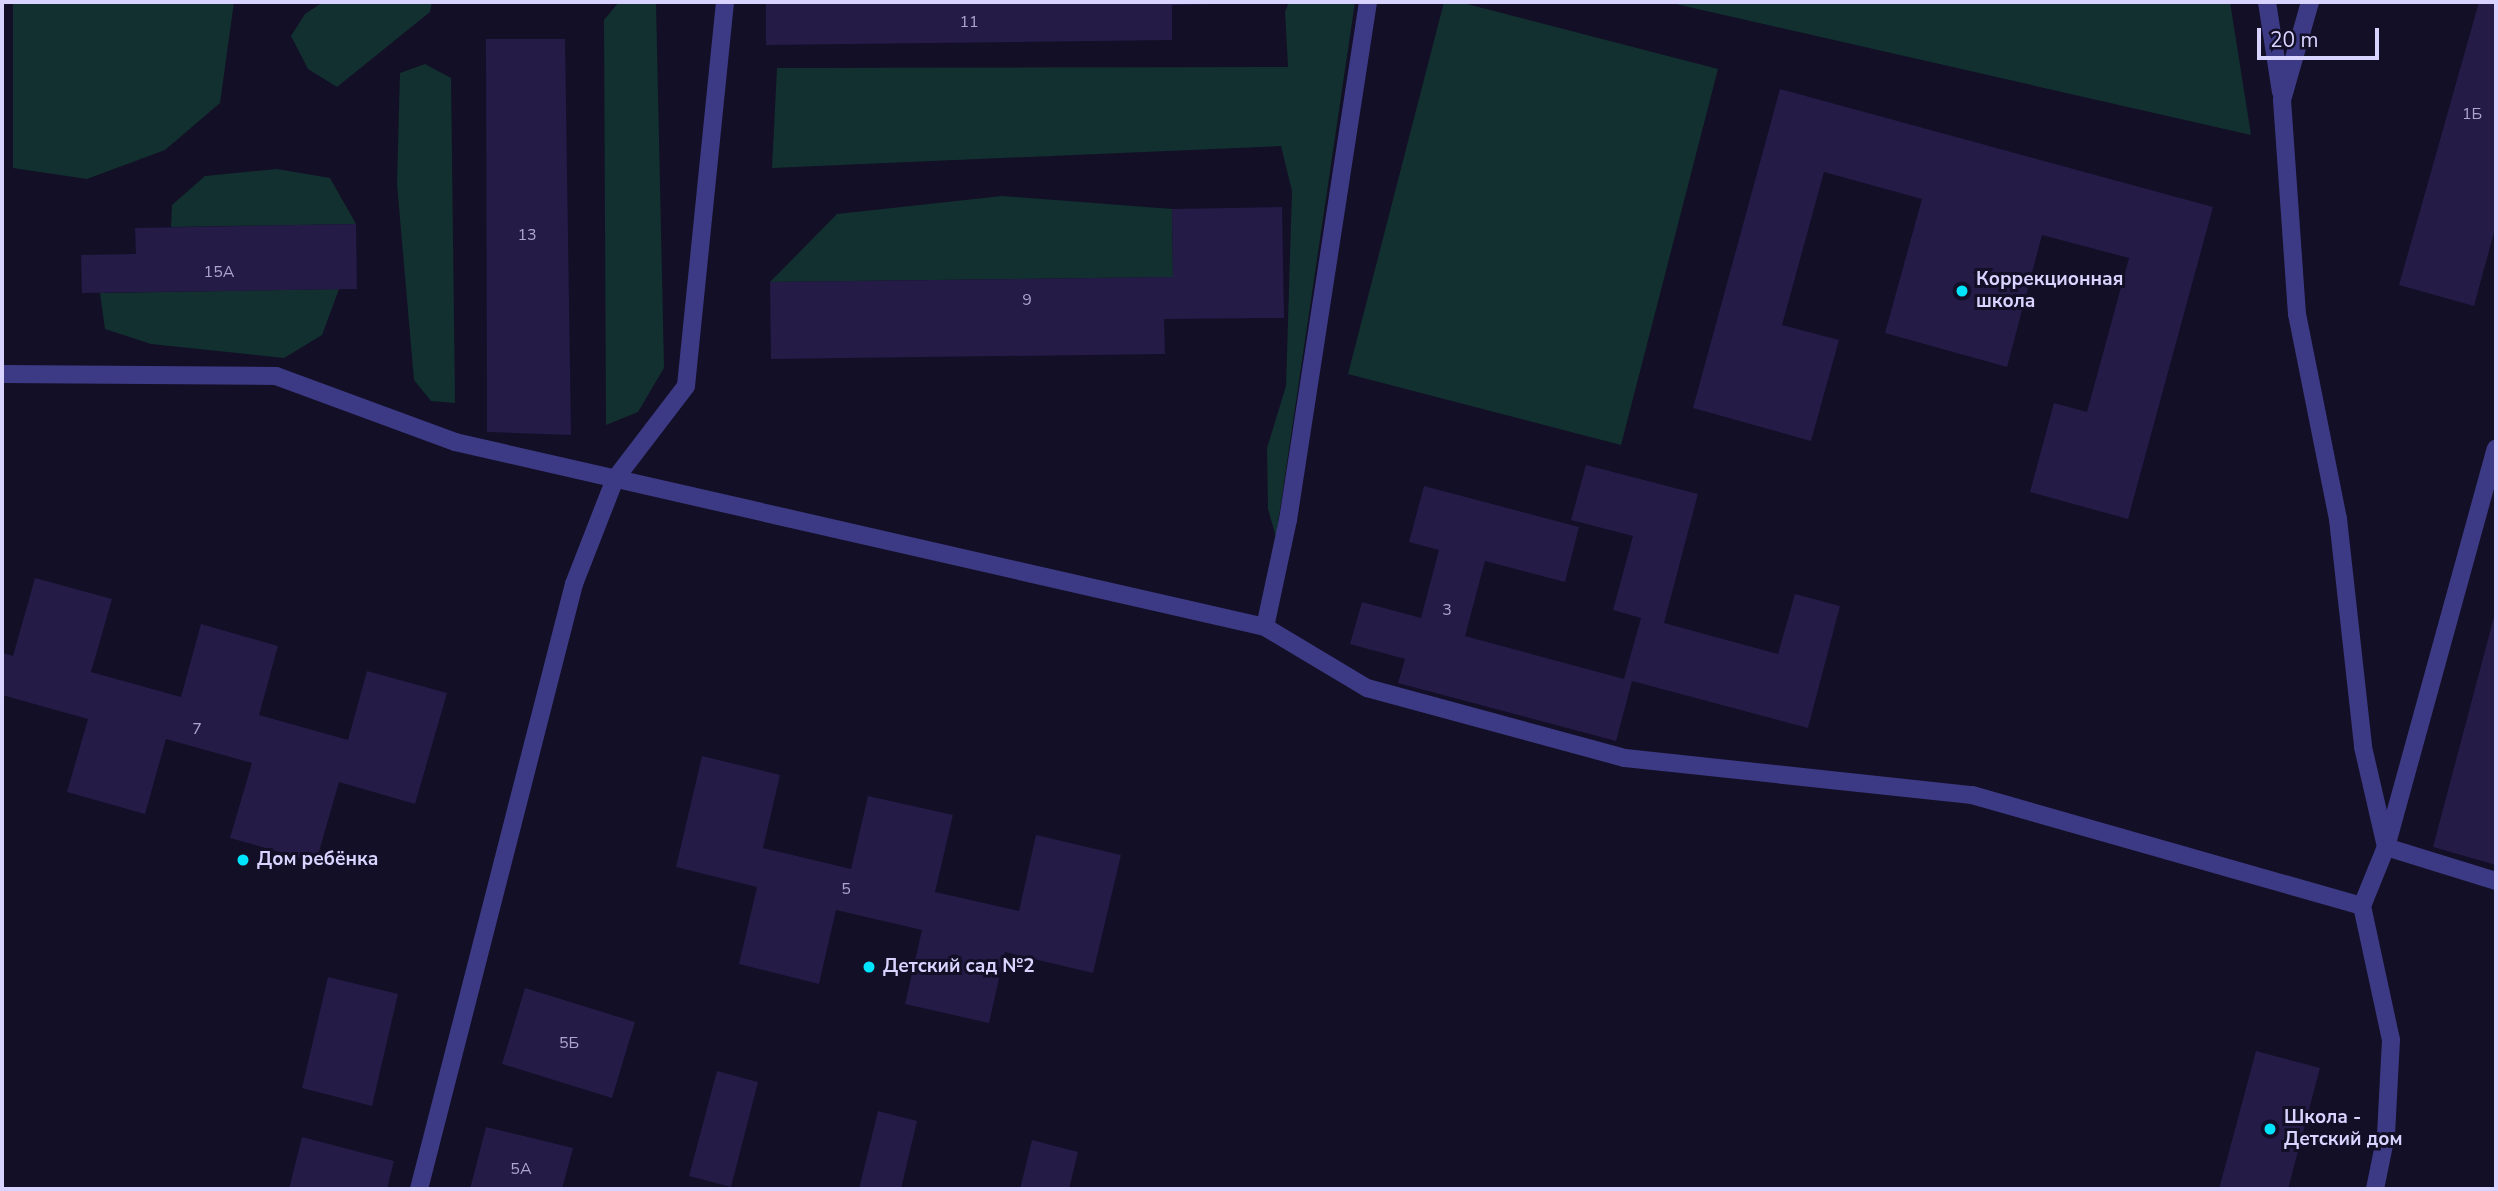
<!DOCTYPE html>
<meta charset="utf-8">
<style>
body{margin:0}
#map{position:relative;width:2498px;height:1191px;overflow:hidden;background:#130f26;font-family:"Nunito Sans",sans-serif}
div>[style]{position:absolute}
.green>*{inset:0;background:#12302f}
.building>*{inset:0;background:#241b47}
.minor>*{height:18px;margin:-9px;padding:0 9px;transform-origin:9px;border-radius:9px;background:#3d3a85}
.dots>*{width:19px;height:19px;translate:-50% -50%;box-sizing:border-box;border:4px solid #130f26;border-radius:50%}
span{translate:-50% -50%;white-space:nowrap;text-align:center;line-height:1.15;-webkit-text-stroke:6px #130f26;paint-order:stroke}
.number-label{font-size:16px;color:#aca6d1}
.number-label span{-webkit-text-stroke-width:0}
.poi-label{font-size:19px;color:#d9d4ff;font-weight:700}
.left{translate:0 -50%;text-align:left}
.frame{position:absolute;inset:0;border:4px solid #d9d4ff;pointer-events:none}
.scale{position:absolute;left:2257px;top:28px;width:122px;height:32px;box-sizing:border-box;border:4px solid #d9d4ff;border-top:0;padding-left:9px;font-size:21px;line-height:24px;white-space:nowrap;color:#d9d4ff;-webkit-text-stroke:5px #130f26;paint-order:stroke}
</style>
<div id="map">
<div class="green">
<div style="clip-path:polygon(13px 2px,234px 2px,220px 103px,165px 150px,87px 179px,13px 168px)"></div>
<div style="clip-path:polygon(323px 2px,432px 2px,430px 12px,337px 87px,308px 69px,291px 36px,305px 14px)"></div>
<div style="clip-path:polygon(619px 2px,656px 2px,664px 368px,638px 412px,606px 425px,604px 20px)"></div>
<div style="clip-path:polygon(1289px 2px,1355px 2px,1276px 537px,1268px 509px,1267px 448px,1286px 386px,1292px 191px,1281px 146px,772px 168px,777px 68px,1288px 67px,1285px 12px)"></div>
<div style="clip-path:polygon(1444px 2px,1459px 2px,1718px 69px,1621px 445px,1348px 374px)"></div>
<div style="clip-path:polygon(1667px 2px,2230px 2px,2251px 135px)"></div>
<div style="clip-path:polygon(425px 64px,451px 78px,455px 403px,431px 401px,414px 380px,397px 184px,400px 73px)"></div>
<div style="clip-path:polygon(277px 169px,330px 178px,356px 224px,171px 227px,172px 205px,205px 176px)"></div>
<div style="clip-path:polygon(1002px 196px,1172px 209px,1173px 277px,770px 282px,837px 214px)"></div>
<div style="clip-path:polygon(339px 289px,322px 335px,284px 358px,151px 344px,105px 329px,100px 293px)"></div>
</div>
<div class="building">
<div style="clip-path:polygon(766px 2px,1213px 2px,1213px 4px,1172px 5px,1172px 40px,766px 45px)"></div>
<div style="clip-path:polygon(2479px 2px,2496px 2px,2496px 225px,2474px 306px,2399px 285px)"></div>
<div style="clip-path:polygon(486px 39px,565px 39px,571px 435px,487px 432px)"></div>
<div style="clip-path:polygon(1780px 89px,2213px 207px,2128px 519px,2030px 492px,2054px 403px,2087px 412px,2129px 258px,2042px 235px,2007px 367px,1885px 333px,1922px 199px,1824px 172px,1782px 325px,1839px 340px,1811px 441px,1693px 408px)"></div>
<div style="clip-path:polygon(1282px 207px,1284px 318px,1164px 319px,1165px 354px,771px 359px,770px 282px,1173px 277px,1172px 209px)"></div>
<div style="clip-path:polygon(356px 224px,357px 289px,82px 293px,81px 255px,136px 254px,135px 228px)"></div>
<div style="clip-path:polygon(1586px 465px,1698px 494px,1664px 623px,1778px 654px,1795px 594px,1840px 606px,1808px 728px,1632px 681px,1616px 741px,1398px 683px,1405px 659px,1350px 644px,1362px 602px,1421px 618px,1439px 550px,1409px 542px,1424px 486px,1579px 527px,1565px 582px,1485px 561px,1465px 636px,1624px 679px,1641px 618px,1613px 610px,1633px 536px,1571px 520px)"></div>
<div style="clip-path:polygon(35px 578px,112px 599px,91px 672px,181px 697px,201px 624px,278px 646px,259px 715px,348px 740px,367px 671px,447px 693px,415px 804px,339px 782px,316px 862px,230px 838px,252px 763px,166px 739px,145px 814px,67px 792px,88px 719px,2px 695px,2px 653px,13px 656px)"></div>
<div style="clip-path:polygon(2495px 613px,2496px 613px,2496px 865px,2433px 847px)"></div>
<div style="clip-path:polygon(702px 756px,780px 775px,763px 848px,851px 869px,868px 796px,953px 815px,935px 892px,1019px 911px,1036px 835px,1121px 855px,1093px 973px,1005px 952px,989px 1023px,905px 1004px,922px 930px,836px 910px,819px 984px,739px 964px,757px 887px,676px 867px)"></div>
<div style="clip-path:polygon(328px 977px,398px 994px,372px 1106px,302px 1088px)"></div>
<div style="clip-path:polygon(525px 988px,635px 1022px,612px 1098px,502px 1064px)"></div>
<div style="clip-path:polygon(2256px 1051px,2320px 1068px,2288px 1189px,2219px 1189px)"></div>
<div style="clip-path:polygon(717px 1071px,758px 1082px,731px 1187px,689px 1176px)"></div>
<div style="clip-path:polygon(878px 1111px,917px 1121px,901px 1189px,859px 1189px)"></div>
<div style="clip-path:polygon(486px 1127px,573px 1148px,562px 1189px,470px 1189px)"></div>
<div style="clip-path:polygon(302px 1137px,394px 1161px,387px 1189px,289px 1189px)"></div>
<div style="clip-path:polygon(1032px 1140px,1078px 1152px,1069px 1189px,1020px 1189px)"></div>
</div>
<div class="minor">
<div style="left:2267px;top:2px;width:91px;rotate:81.2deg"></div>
<div style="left:2310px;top:2px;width:102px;rotate:105.9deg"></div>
<div style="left:2282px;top:100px;width:215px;rotate:86deg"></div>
<div style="left:2297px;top:314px;width:209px;rotate:78.7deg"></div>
<div style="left:2338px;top:519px;width:229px;rotate:83.7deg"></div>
<div style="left:2363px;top:747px;width:103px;rotate:77deg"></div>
<div style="left:2386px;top:847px;width:115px;rotate:17.2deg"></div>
<div style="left:2px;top:374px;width:274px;rotate:0.4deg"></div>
<div style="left:276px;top:376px;width:191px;rotate:20.2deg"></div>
<div style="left:455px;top:442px;width:831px;rotate:12.87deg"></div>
<div style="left:1265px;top:627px;width:119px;rotate:30.9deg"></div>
<div style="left:1367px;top:688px;width:267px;rotate:15.2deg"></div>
<div style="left:1625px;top:758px;width:349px;rotate:6.1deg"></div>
<div style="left:1972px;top:795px;width:405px;rotate:15.9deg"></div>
<div style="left:1265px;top:627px;width:109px;rotate:-77.9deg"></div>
<div style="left:1288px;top:520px;width:524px;rotate:-81.22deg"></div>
<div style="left:419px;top:1189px;width:625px;rotate:-75.63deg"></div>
<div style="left:574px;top:584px;width:113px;rotate:-68.7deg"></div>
<div style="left:615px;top:479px;width:117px;rotate:-52.6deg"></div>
<div style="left:686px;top:386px;width:386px;rotate:-84.2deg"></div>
<div style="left:2375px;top:1189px;width:55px;rotate:-78.5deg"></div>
<div style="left:2386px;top:1135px;width:95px;rotate:-87deg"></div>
<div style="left:2391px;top:1040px;width:137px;rotate:-102.2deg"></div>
<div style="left:2362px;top:906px;width:64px;rotate:-67.9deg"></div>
<div style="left:2386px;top:847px;width:413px;rotate:-74.6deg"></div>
</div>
<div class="dots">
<div style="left:1962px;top:291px;background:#00e5ff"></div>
<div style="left:243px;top:860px;background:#00e5ff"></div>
<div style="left:869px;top:967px;background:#00e5ff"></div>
<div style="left:2270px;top:1129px;background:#00e5ff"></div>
</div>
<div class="number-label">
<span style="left:969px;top:22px">11</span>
<span style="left:2472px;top:114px">1Б</span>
<span style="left:527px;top:235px">13</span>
<span style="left:219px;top:272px">15А</span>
<span style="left:1027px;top:300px">9</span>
<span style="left:1447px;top:610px">3</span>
<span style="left:197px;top:729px">7</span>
<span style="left:846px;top:889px">5</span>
<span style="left:569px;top:1043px">5Б</span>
<span style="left:521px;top:1169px">5А</span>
</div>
<div class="poi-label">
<span class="left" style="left:1976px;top:291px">Коррекционная<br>школа</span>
<span class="left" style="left:257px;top:860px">Дом ребёнка</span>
<span class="left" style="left:883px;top:967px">Детский сад №2</span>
<span class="left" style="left:2284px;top:1129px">Школа -<br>Детский дом</span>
</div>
<div class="frame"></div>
<div class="scale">20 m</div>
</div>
